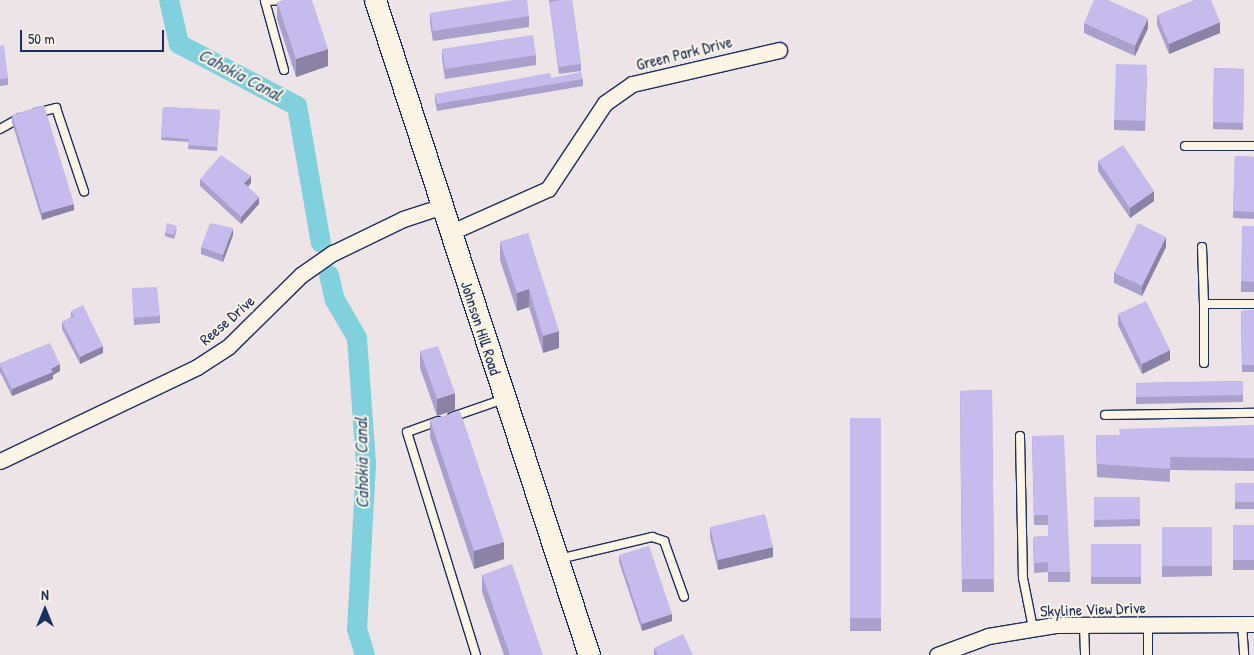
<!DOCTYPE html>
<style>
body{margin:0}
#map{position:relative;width:1254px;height:655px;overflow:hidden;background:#ece4e7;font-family:"Patrick Hand",sans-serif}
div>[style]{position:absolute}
.canal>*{height:20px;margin:-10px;padding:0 10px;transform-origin:10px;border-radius:10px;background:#81d0de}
.roads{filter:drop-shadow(1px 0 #1b2f5e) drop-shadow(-1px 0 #1b2f5e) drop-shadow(0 1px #1b2f5e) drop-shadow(0 -1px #1b2f5e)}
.lane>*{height:8px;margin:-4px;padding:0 4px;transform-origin:4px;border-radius:4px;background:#fcf5e5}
.street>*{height:15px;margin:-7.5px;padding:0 7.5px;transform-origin:7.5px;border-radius:7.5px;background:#fcf5e5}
.secondary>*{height:21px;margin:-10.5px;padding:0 10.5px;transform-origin:10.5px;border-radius:10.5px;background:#fcf5e5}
.wall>*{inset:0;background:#a9a1cc}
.shaded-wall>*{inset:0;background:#8a83a6}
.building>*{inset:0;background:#c5bbed}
span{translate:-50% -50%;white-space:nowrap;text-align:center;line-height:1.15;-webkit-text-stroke:4px #fcf5e5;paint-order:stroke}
.street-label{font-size:16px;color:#1b2f5e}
.water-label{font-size:18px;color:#34577e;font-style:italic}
.north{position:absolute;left:20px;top:585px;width:50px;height:50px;-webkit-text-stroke:4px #fcf5e5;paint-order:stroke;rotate:0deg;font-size:14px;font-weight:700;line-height:20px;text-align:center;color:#1b2f5e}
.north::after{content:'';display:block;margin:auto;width:18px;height:22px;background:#1b2f5e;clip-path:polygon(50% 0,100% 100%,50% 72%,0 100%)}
.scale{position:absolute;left:20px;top:30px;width:144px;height:22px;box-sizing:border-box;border:2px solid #1b2f5e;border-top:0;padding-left:6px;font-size:15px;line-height:18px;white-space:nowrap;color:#1b2f5e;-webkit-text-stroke:4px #fcf5e5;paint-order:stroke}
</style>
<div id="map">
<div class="canal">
<div style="left:169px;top:0;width:45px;rotate:77.2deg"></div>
<div style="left:179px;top:44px;width:133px;rotate:27.7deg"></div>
<div style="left:297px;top:106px;width:139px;rotate:80.1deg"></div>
<div style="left:329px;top:275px;width:26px;rotate:77deg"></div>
<div style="left:335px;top:300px;width:44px;rotate:59.9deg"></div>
<div style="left:357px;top:338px;width:126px;rotate:85.9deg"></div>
<div style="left:366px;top:464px;width:165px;rotate:93.1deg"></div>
<div style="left:357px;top:629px;width:27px;rotate:73deg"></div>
</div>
<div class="roads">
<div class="lane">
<div style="left:284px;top:70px;width:72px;rotate:-105.4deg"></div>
<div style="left:265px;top:1px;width:21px;rotate:-3deg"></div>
<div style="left:36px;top:113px;width:21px;rotate:-14deg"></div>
<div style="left:56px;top:108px;width:88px;rotate:71.4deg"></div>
<div style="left:0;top:129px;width:23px;rotate:-29deg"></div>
<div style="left:1185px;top:146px;width:69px"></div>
<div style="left:1202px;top:247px;width:57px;rotate:88deg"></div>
<div style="left:1204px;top:363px;width:59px;rotate:-90deg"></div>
<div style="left:1204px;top:304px;width:50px"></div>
<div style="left:1105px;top:415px;width:149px;rotate:-0.8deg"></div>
<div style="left:452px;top:417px;width:55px;rotate:-19.1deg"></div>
<div style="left:438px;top:421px;width:33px;rotate:160deg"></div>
<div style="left:407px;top:432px;width:233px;rotate:72.8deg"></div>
<div style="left:1020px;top:436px;width:142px;rotate:88.8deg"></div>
<div style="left:1023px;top:578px;width:51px;rotate:78.7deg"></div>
<div style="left:559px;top:559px;width:96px;rotate:-13.3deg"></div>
<div style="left:652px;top:537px;width:13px;rotate:18deg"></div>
<div style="left:664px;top:541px;width:59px;rotate:70.3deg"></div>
<div style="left:1242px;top:624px;width:31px;rotate:86deg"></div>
<div style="left:1084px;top:625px;width:30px;rotate:88deg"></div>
<div style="left:1148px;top:625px;width:30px;rotate:90deg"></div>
</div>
<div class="street">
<div style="left:449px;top:233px;width:108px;rotate:-24deg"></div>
<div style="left:548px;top:189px;width:103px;rotate:-56.5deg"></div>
<div style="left:605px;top:103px;width:33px;rotate:-35deg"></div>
<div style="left:632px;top:84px;width:151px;rotate:-13deg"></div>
<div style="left:0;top:461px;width:218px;rotate:-25.5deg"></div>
<div style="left:197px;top:367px;width:37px;rotate:-33deg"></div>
<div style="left:228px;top:347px;width:103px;rotate:-44.6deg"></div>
<div style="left:301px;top:275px;width:39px;rotate:-35deg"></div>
<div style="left:333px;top:253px;width:78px;rotate:-25.9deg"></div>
<div style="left:403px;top:219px;width:39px;rotate:-18deg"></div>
<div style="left:937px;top:655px;width:54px;rotate:-20.4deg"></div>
<div style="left:988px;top:636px;width:68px;rotate:-9.3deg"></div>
<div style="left:1055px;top:625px;width:199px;rotate:-0.3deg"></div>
</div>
<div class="secondary">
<div style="left:375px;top:0;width:689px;rotate:71.91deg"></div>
</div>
</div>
<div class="wall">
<div style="clip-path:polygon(549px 0,572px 0,581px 64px,581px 71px,559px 74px)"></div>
<div style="clip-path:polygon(277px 2px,328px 66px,296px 77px,277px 19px)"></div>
<div style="clip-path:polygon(430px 13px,529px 16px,529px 27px,433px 41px,430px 23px)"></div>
<div style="clip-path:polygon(1157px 15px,1220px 33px,1169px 54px,1157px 25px)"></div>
<div style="clip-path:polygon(1084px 23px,1148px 28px,1135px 56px,1084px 33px)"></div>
<div style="clip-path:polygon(0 46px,8px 78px,8px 85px,0 86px)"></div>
<div style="clip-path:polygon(442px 49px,536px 55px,536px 65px,445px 79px,442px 59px)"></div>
<div style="clip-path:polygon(1214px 68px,1244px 69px,1243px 130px,1213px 129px)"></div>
<div style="clip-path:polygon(1147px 75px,1145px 131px,1114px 130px,1114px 120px)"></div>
<div style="clip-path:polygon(551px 78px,583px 79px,583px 86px,437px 111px,435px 101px,435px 94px)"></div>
<div style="clip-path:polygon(163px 107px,220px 110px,217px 151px,188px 149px,189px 142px,161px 140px)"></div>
<div style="clip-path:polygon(12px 115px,74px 210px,42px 220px,12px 122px)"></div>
<div style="clip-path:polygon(1235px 156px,1254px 157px,1254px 219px,1233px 218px)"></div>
<div style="clip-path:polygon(1098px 161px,1154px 201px,1130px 218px,1098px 171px)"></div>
<div style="clip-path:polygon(200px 179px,251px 183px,248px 187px,259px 204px,241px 224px,200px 186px)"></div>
<div style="clip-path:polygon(1254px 226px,1254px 292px,1241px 292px,1241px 281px)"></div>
<div style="clip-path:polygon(177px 229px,174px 239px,165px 236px,165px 233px)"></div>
<div style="clip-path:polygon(528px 233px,559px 348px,543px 353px,529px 307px,517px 311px,500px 260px,500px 242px)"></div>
<div style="clip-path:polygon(233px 235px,223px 262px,201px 254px,201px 247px)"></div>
<div style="clip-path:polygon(1166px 247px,1142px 296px,1114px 283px,1114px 273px)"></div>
<div style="clip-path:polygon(132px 288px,160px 316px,160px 323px,134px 325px)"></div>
<div style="clip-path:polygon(1254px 310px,1254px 372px,1242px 372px,1241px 311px)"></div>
<div style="clip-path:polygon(71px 311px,103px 353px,80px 364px,62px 329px,62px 322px,71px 317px)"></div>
<div style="clip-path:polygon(1118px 314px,1170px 360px,1142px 374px,1118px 325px)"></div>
<div style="clip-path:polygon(420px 351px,455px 410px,437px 416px,420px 368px)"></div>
<div style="clip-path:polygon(0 363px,60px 371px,53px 375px,53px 379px,12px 396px,0 372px)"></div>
<div style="clip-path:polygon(1243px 381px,1243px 402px,1136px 404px,1136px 383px)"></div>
<div style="clip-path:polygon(992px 390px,994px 592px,962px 592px,960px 391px)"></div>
<div style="clip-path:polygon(850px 418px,881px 418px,881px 631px,850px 631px)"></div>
<div style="clip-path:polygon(430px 420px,504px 559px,474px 569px,430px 437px)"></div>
<div style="clip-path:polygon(1254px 425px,1254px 471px,1170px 470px,1170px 482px,1097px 477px,1096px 435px,1119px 435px)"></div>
<div style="clip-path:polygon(1032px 436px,1070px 572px,1070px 582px,1048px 582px,1048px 572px,1034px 573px,1033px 537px,1048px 536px,1048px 525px,1034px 525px)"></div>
<div style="clip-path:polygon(1235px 483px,1254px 483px,1254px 509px,1235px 509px)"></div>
<div style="clip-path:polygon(1094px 497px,1140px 497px,1140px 526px,1094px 527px)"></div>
<div style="clip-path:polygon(1233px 525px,1254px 525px,1254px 570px,1233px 570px)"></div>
<div style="clip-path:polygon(710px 527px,773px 557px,718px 570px,710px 537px)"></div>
<div style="clip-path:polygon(1162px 527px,1212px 527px,1212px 576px,1162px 577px)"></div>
<div style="clip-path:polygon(1091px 544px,1141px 544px,1141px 584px,1091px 584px)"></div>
<div style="clip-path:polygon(619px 555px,672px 621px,642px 631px,619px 562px)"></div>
<div style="clip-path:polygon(482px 575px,543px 655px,504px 655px,482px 592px)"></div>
<div style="clip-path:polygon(654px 648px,693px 655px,654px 655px)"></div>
</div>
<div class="shaded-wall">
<div style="clip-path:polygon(1148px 18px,1148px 28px,1135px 56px,1135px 46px)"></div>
<div style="clip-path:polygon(1220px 22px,1220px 33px,1169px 54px,1169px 44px)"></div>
<div style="clip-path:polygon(328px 49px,328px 66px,296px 77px,296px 59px)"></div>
<div style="clip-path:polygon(251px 176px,251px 183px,244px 190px,244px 183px)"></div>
<div style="clip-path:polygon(1154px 191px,1154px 201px,1130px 218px,1130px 208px)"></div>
<div style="clip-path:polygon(259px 197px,259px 204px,241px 224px,241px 217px)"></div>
<div style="clip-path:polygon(74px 204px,74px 210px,42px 220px,42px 213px)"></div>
<div style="clip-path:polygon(233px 228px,233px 235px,223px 262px,223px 255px)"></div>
<div style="clip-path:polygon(1166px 237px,1166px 247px,1142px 296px,1142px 286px)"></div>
<div style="clip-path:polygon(529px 289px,529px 307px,517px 311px,517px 293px)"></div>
<div style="clip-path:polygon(559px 331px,559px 348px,543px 353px,543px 336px)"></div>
<div style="clip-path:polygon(103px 346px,103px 353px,80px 364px,80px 357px)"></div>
<div style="clip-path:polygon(1170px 350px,1170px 360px,1142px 374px,1142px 364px)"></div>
<div style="clip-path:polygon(60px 364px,60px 371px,53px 375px,53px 379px,12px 396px,12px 389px)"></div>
<div style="clip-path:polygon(455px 393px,455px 410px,437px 416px,437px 399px)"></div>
<div style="clip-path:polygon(504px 542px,504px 559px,474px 569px,474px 551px)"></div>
<div style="clip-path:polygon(773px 547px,773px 557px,718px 570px,718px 560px)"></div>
<div style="clip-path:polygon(672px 614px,672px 621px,642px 631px,642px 624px)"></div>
</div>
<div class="building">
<div style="clip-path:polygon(283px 0,312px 0,328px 49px,296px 59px,277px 2px)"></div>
<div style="clip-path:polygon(514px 0,527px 0,529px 16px,433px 31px,430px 13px)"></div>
<div style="clip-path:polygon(563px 0,572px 0,581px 64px,559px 67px,549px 2px)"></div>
<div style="clip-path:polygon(1094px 0,1108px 0,1148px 18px,1135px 46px,1084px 23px)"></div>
<div style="clip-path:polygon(1194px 0,1211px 0,1220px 22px,1169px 44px,1157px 15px)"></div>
<div style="clip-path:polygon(533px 35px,536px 55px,445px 69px,442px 49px)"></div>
<div style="clip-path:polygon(4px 45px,8px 78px,0 79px,0 46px)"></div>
<div style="clip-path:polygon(1116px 64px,1147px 65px,1145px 121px,1114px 120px)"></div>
<div style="clip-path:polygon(1214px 68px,1244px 69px,1243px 123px,1213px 122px)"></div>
<div style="clip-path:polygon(581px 72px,583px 79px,437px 104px,435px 94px,550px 73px,551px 78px)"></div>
<div style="clip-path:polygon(44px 105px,74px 204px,42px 213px,12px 115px)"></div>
<div style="clip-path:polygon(163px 107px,220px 110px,217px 147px,188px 145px,189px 139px,161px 137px)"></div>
<div style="clip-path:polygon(1123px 145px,1154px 191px,1130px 208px,1098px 161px)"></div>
<div style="clip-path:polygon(221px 155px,251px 176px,244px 183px,259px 197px,241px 217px,200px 179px)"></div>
<div style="clip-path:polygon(1235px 156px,1254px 157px,1254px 212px,1233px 211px)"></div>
<div style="clip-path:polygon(167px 223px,177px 226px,174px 235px,165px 233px)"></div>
<div style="clip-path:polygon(210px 223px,233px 228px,223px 255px,201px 247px)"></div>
<div style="clip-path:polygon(1138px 223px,1166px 237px,1142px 286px,1114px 273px)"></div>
<div style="clip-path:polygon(1242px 226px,1254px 226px,1254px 282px,1241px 281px)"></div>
<div style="clip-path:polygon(528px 233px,559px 331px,543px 336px,529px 289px,517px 293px,500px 242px)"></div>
<div style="clip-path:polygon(157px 287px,160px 316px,134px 318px,132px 288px)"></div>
<div style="clip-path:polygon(1146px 301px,1170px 350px,1142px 364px,1118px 314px)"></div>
<div style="clip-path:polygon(83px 305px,103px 346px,80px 357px,62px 322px,74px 316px,71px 311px)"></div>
<div style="clip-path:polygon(1254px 310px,1254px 365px,1242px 365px,1241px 311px)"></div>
<div style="clip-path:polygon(50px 343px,60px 364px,51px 369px,53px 372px,12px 389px,0 365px,0 363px)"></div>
<div style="clip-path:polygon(438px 346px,455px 393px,437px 399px,420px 351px)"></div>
<div style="clip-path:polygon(1243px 381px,1243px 395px,1136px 397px,1136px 383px)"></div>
<div style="clip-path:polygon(992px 390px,994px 579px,962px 579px,960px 391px)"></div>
<div style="clip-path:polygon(460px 411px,504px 542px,474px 551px,430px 420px)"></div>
<div style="clip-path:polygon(850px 418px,881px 418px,881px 618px,850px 618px)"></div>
<div style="clip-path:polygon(1254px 425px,1254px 458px,1170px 457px,1170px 469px,1097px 464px,1096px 435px,1120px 435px,1119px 429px)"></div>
<div style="clip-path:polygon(1064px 435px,1070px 572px,1048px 572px,1048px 562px,1034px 563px,1033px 537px,1048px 536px,1048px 515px,1034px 515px,1032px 436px)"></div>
<div style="clip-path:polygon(1235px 483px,1254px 483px,1254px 502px,1235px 502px)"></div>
<div style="clip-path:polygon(1094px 497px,1140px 497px,1140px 519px,1094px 520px)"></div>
<div style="clip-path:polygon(765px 514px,773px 547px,718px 560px,710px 527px)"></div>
<div style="clip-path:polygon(1233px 525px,1254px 525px,1254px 560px,1233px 560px)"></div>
<div style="clip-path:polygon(1162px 527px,1212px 527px,1212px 566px,1162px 566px)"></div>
<div style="clip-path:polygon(1091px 544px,1141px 544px,1141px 577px,1091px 577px)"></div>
<div style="clip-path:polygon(649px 546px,672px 614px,642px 624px,619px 555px)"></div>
<div style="clip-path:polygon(512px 564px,543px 655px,510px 655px,482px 575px)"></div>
<div style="clip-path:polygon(683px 634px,693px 655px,658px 655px,654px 648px)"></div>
</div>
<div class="street-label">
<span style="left:684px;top:53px;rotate:-14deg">Green Park Drive</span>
<span style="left:227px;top:320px;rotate:-41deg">Reese Drive</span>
<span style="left:481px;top:328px;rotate:72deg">Johnson Hill Road</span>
<span style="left:1093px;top:609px;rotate:-2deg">Skyline View Drive</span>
</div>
<div class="water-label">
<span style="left:240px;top:75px;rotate:28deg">Cahokia Canal</span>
<span style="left:362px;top:463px;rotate:-91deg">Cahokia Canal</span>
</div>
<div class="north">N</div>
<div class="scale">50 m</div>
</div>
